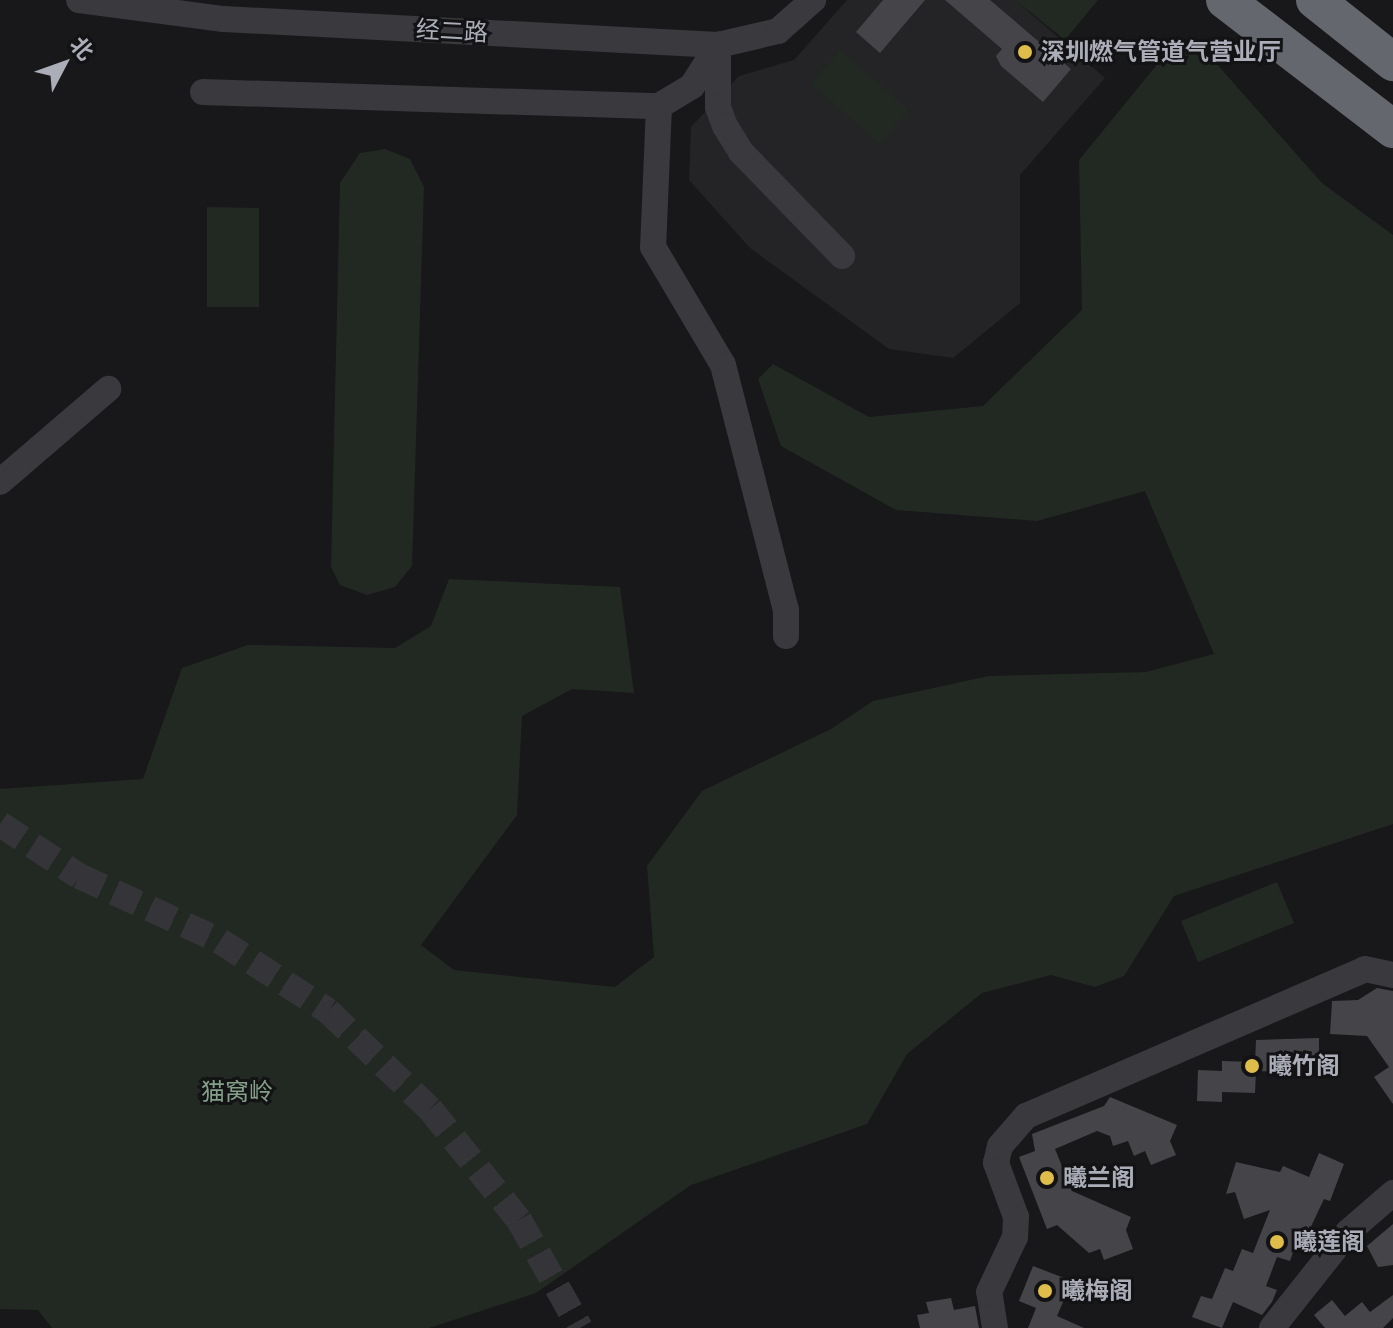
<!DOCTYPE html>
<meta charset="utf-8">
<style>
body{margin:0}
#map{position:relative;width:1393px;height:1328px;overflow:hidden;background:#181719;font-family:"PT Sans Narrow","Noto Sans SC",sans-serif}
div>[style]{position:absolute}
.built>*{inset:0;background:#242426}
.green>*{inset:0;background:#222923}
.building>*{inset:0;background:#454549}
.minor-tunnel>*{height:26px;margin-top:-13px;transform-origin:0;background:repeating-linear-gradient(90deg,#353539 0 26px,transparent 0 39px)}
.minor>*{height:26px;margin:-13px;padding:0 13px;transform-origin:13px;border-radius:13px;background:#39393e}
.highway>*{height:38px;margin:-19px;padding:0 19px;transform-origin:19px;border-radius:19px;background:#65676e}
.dots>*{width:22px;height:22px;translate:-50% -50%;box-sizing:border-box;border:4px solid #131214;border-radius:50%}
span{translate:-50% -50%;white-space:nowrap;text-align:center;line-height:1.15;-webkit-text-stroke:6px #131214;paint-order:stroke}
.street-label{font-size:24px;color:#abaeb8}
.poi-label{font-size:24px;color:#abaeb8;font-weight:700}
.left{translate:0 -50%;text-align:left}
.park-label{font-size:24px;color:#84a089}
.north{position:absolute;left:24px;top:24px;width:80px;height:80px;-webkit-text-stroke:6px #131214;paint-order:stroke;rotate:49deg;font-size:22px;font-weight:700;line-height:32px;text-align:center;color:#abaeb8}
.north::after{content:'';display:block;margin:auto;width:28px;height:36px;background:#abaeb8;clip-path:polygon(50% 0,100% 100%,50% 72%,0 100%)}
</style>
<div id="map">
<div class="built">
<div style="clip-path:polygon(847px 0,1015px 0,1105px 78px,1020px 175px,1020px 303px,953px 358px,889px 349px,750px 248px,689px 180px,691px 127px,739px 76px,794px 60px)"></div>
</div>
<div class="green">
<div style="clip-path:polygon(1015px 0,1098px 0,1065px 40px)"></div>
<div style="clip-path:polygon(1173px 45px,1214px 61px,1322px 183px,1393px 235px,1393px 824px,1174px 896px,1124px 976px,1095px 987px,1051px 975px,982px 993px,907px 1054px,867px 1124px,691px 1185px,536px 1293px,429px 1328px,52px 1328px,38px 1310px,0 1309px,0 789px,143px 779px,182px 668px,248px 645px,395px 648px,431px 626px,449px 579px,620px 587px,634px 693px,572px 689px,522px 716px,517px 815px,421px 945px,454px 970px,615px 987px,654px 957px,647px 866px,702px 791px,831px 729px,873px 701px,989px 676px,1146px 672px,1214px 654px,1145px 491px,1037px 521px,896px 510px,781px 446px,758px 379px,773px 364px,869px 417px,983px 406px,1082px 310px,1079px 160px)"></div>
<div style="clip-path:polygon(840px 50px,909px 110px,880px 144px,811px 84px)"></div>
<div style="clip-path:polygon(385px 149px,410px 159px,424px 187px,412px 566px,395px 587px,367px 595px,340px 585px,331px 567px,340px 183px,360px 153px)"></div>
<div style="clip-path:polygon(207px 207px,259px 208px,259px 307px,207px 307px)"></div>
<div style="clip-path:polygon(1277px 882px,1294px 923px,1198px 962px,1181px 921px)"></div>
</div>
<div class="building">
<div style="clip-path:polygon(883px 0,925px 0,880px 53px,856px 32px)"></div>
<div style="clip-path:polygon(945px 0,990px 0,1071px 69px,1043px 102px,1001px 66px,996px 56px,1002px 49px)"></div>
<div style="clip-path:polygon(1377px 988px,1393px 991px,1393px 1104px,1374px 1077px,1389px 1067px,1367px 1036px,1330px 1034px,1332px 1001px,1358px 1000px)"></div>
<div style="clip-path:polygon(1319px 1038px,1319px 1061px,1282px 1059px,1282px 1072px,1256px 1071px,1255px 1093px,1222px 1092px,1222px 1102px,1197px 1101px,1198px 1070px,1222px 1071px,1222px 1061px,1255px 1062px,1256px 1040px)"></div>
<div style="clip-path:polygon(1110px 1097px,1177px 1125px,1170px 1141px,1176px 1155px,1151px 1165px,1145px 1151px,1134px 1156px,1128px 1141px,1113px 1146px,1110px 1136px,1097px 1131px,1055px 1149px,1072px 1191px,1131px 1217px,1126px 1230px,1133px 1249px,1104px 1260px,1100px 1249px,1089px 1253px,1057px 1225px,1047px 1229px,1019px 1157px,1035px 1151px,1032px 1134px,1104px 1106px)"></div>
<div style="clip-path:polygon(1319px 1153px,1344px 1164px,1330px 1201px,1324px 1199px,1307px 1235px,1300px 1232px,1290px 1261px,1277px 1257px,1266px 1286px,1277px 1290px,1272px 1302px,1262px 1315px,1233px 1302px,1222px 1328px,1192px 1317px,1201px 1296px,1212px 1299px,1225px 1268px,1233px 1271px,1242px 1249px,1253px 1253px,1270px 1210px,1244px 1219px,1235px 1192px,1226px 1194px,1236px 1162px,1280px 1172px,1283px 1166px,1309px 1177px)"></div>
<div style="clip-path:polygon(1393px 1224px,1393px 1265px,1378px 1267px,1367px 1246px)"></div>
<div style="clip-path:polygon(1033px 1266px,1072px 1281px,1057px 1316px,1084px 1328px,1028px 1328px,1036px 1308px,1019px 1301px)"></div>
<div style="clip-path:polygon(1393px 1295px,1393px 1318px,1383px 1328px,1325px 1328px,1314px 1315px,1332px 1300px,1345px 1316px,1362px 1302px,1370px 1312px)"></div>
<div style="clip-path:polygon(951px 1298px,954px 1310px,975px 1306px,979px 1328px,920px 1328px,917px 1315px,929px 1313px,926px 1302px)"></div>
</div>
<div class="minor-tunnel">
<div style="left:0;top:824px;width:95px;rotate:33.4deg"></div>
<div style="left:79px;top:876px;width:155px;rotate:24.7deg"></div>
<div style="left:220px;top:941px;width:129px;rotate:32.9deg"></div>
<div style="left:328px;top:1011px;width:141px;rotate:43.9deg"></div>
<div style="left:430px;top:1109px;width:142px;rotate:51.3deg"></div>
<div style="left:519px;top:1220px;width:124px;rotate:60.5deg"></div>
</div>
<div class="minor">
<div style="left:79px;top:0;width:146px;rotate:7.5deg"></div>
<div style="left:224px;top:19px;width:495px;rotate:3deg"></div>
<div style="left:718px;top:45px;width:62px;rotate:-13.1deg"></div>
<div style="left:778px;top:31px;width:47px;rotate:-41.5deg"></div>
<div style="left:718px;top:45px;width:62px;rotate:90deg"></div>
<div style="left:718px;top:107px;width:20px;rotate:70deg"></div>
<div style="left:725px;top:126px;width:31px;rotate:58deg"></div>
<div style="left:741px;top:152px;width:145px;rotate:45.8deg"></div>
<div style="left:203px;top:92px;width:456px;rotate:1.8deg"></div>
<div style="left:659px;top:106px;width:39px;rotate:-31deg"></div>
<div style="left:692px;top:86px;width:49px;rotate:-57.6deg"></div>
<div style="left:659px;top:106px;width:141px;rotate:92.4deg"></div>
<div style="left:653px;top:247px;width:137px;rotate:59.3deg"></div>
<div style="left:723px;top:365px;width:253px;rotate:75.6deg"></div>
<div style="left:786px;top:610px;width:26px;rotate:90deg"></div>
<div style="left:0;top:482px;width:143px;rotate:-40.7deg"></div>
<div style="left:995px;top:1328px;width:36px;rotate:-99deg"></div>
<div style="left:989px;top:1292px;width:61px;rotate:-64.7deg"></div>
<div style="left:1015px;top:1237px;width:20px;rotate:-87deg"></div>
<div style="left:1016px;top:1217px;width:58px;rotate:-110.3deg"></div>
<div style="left:996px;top:1163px;width:17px;rotate:-77deg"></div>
<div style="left:1000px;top:1146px;width:40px;rotate:-49deg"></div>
<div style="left:1026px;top:1116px;width:369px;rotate:-23.4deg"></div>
<div style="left:1365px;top:969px;width:29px;rotate:12deg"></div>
<div style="left:1272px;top:1328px;width:122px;rotate:-51.6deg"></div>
<div style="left:1348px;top:1232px;width:60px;rotate:-40.9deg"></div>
</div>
<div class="highway">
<div style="left:1225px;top:0;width:212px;rotate:37.5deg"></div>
<div style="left:1315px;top:0;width:100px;rotate:38.5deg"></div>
</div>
<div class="dots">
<div style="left:1025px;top:52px;background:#dfbd4a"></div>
<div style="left:1252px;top:1066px;background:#dfbd4a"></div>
<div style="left:1047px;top:1178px;background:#dfbd4a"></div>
<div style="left:1277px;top:1242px;background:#dfbd4a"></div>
<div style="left:1045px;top:1291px;background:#dfbd4a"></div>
</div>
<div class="street-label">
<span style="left:452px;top:31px;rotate:3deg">经二路</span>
</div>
<div class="poi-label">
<span class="left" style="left:1041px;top:52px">深圳燃气管道气营业厅</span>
<span class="left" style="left:1268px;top:1066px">曦竹阁</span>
<span class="left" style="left:1063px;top:1178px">曦兰阁</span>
<span class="left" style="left:1293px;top:1242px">曦莲阁</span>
<span class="left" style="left:1061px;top:1291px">曦梅阁</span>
</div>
<div class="park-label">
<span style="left:237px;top:1092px">猫窝岭</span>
</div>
<div class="north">北</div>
</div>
